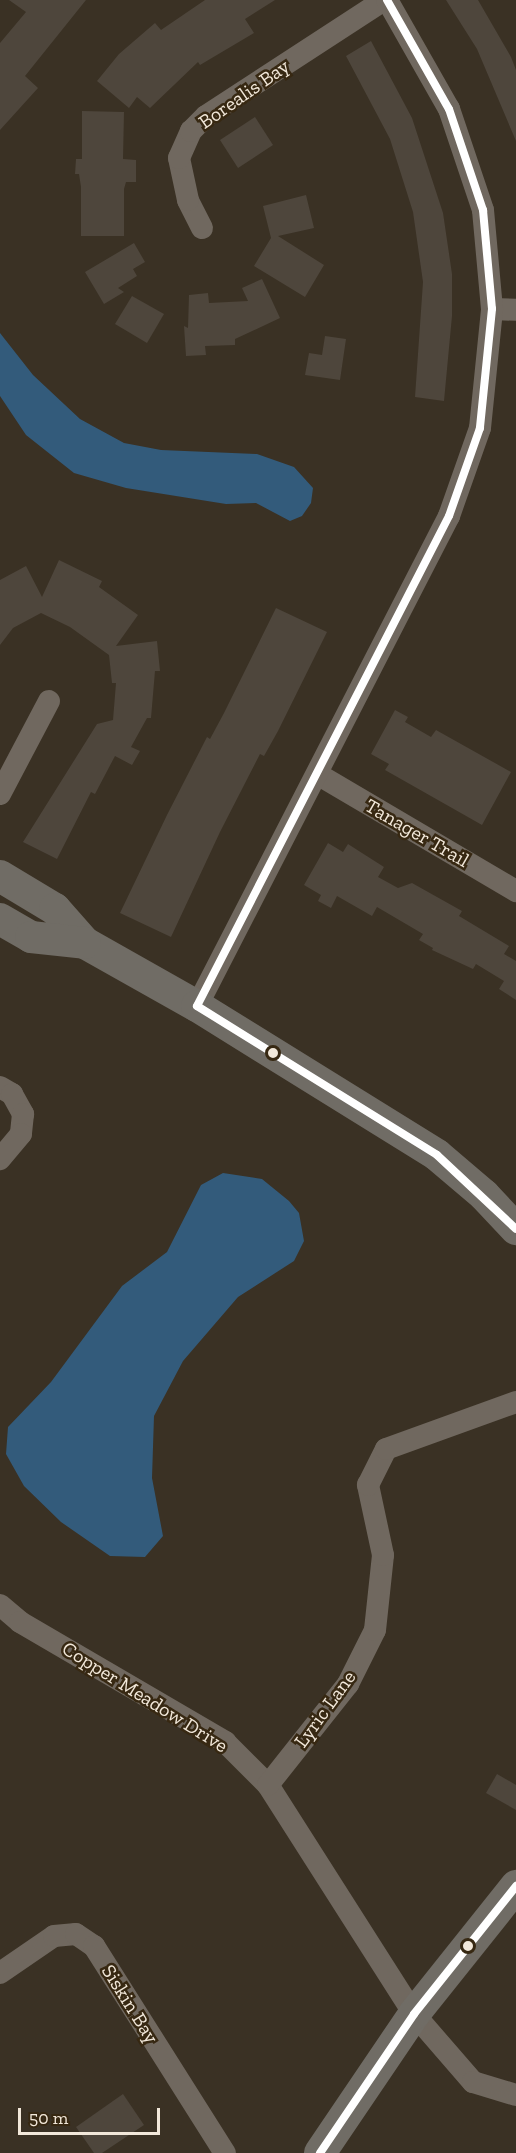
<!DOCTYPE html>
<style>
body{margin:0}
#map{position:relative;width:516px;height:2153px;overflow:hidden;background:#3a3124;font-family:"Zilla Slab",serif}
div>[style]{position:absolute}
.water>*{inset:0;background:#335b7b}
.building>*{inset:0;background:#4e463c}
.street>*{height:22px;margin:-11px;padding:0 11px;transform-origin:11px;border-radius:11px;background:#70685f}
.secondary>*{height:32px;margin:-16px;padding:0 16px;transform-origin:16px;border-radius:16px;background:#706c65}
.bus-1>*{height:8px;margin:-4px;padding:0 4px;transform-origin:4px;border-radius:4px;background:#fff}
.dots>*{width:16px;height:16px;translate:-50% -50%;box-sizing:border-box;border:3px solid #372812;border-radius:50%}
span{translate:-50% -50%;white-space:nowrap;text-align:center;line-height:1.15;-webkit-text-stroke:5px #372812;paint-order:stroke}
.street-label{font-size:20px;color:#f2e8da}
.scale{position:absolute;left:18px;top:2108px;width:142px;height:27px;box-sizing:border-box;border:3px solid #f2e8da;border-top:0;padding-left:8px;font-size:18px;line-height:21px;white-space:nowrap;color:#f2e8da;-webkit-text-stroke:4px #372812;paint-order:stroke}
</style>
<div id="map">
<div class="water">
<div style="clip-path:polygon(0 333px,33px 375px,80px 419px,124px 443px,161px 450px,257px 454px,294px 467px,313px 488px,311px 503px,302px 516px,290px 521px,256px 503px,226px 504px,126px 488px,74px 473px,26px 435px,0 396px)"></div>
<div style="clip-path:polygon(223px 1173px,262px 1179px,289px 1201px,299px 1213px,304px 1241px,294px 1261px,238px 1297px,183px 1361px,154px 1416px,152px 1478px,163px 1536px,145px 1557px,110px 1556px,61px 1522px,24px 1486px,6px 1454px,8px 1427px,51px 1382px,122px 1286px,167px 1252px,201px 1185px)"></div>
</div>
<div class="building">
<div style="clip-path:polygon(9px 0,86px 0,25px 76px,38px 88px,0 130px,0 43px,26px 12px)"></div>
<div style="clip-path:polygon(205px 0,275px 0,245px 19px,254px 33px,200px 65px,198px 62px,150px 108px,137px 97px,129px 108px,97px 81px,119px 54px,155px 23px,161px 30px)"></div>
<div style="clip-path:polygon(446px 0,478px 0,511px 57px,516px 70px,516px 141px,477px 49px)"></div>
<div style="clip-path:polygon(371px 41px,412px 118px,443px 213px,452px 274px,452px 316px,444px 401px,415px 397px,423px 282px,413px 212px,390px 139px,346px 56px)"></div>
<div style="clip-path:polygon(82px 111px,124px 112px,123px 159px,136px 160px,136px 182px,126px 182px,124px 189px,124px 236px,81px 236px,81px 187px,79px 174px,75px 174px,76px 159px,82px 159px)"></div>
<div style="clip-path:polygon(255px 117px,273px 145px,238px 168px,220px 140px)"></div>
<div style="clip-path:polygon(306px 195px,314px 228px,278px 236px,324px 265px,305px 297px,254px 266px,271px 238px,263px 206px)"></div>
<div style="clip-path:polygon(134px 243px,145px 262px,133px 269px,137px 276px,118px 288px,124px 292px,104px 304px,85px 272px)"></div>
<div style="clip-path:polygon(262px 279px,280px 318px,235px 339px,235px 345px,205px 346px,206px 355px,186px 356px,184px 326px,188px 328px,189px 295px,208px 293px,209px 303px,248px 301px,242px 288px)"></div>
<div style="clip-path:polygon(132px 296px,164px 314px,147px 343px,115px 324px)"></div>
<div style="clip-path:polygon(325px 336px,346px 339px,340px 380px,305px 375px,309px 353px,322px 355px)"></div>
<div style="clip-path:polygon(59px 560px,102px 581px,99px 587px,138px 615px,116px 646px,157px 641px,160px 671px,155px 671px,151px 718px,147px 718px,131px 747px,140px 751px,132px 765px,115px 756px,95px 794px,91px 792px,57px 859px,23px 842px,97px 724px,113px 720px,116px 683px,112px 683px,109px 655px,70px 627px,41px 613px,13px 628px,0 645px,0 580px,26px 566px,42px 597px)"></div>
<div style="clip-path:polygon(276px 608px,327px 632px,278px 731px,264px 756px,260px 754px,220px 832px,171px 937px,120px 913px,167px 815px,207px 737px,210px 739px,224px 713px)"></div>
<div style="clip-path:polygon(395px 710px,408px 717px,405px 722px,431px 737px,436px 730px,511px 772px,482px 825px,385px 770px,389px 764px,371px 754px)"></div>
<div style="clip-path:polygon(328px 843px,343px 852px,348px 844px,362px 853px,384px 867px,378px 877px,398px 888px,412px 883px,462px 911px,459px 916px,509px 946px,504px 954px,516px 961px,516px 1000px,499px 989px,504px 981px,476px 964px,473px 969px,432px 950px,433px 948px,419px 940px,423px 934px,377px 907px,372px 916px,337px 896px,331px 908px,318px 901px,321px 895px,304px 885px)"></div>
<div style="clip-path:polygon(497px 1774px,516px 1785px,516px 1810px,486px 1793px)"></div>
<div style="clip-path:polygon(123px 2094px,144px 2125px,102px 2153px,94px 2153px,76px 2127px)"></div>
</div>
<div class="street">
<div style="left:202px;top:228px;width:31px;rotate:-117deg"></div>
<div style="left:188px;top:200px;width:43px;rotate:-102.1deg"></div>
<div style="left:179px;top:158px;width:30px;rotate:-66deg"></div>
<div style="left:191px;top:131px;width:21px;rotate:-45deg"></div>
<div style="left:206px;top:116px;width:212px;rotate:-33.1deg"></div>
<div style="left:492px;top:309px;width:24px;rotate:2deg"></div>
<div style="left:319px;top:775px;width:229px;rotate:30.5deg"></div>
<div style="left:0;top:794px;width:105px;rotate:-62.2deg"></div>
<div style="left:197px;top:1006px;width:551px;rotate:-62.78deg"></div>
<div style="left:449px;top:516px;width:93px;rotate:-70.6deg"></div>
<div style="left:480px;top:428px;width:120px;rotate:-84.2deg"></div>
<div style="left:492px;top:309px;width:99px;rotate:-95.2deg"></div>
<div style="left:483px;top:210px;width:107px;rotate:-108.6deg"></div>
<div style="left:449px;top:109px;width:125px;rotate:-119.6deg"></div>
<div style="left:0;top:1087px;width:14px;rotate:30deg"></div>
<div style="left:12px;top:1094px;width:23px;rotate:61deg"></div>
<div style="left:23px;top:1114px;width:20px;rotate:96deg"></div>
<div style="left:21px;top:1134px;width:33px;rotate:130deg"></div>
<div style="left:0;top:1605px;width:26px;rotate:40deg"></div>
<div style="left:20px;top:1622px;width:238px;rotate:30.3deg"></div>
<div style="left:225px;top:1742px;width:61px;rotate:45deg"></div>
<div style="left:268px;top:1785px;width:272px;rotate:57.5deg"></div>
<div style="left:414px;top:2014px;width:90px;rotate:49.1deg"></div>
<div style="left:473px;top:2082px;width:45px;rotate:16.8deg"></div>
<div style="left:268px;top:1785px;width:129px;rotate:-51.6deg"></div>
<div style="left:348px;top:1684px;width:60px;rotate:-63.4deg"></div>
<div style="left:375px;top:1630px;width:75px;rotate:-83.9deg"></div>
<div style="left:383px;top:1555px;width:72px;rotate:-102.1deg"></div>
<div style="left:368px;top:1485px;width:40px;rotate:-63.4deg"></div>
<div style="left:386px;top:1449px;width:138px;rotate:-19.9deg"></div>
<div style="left:0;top:1973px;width:65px;rotate:-34.4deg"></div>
<div style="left:54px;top:1936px;width:22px;rotate:-5deg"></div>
<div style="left:76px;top:1934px;width:22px;rotate:34deg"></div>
<div style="left:94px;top:1946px;width:245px;rotate:57.7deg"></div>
</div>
<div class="secondary">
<div style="left:0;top:876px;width:64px;rotate:31deg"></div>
<div style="left:55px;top:909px;width:45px;rotate:48.6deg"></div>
<div style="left:85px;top:943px;width:129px;rotate:29.4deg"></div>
<div style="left:197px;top:1006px;width:282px;rotate:31.8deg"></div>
<div style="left:437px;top:1155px;width:62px;rotate:40.4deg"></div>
<div style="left:484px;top:1195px;width:47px;rotate:46.7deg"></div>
<div style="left:0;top:919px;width:36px;rotate:30deg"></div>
<div style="left:31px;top:937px;width:54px;rotate:6.3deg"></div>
<div style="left:320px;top:2153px;width:168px;rotate:-55.9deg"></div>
<div style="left:414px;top:2014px;width:164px;rotate:-51.4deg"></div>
</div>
<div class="bus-1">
<div style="left:387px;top:0;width:125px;rotate:60.4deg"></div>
<div style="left:449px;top:109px;width:107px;rotate:71.4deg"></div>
<div style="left:483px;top:210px;width:99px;rotate:84.8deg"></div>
<div style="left:492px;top:309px;width:120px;rotate:95.8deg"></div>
<div style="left:480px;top:428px;width:93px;rotate:109.4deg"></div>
<div style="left:449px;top:516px;width:551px;rotate:117.22deg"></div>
<div style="left:197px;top:1006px;width:282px;rotate:31.8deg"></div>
<div style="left:437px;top:1155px;width:108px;rotate:43.1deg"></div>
<div style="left:320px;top:2153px;width:168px;rotate:-55.9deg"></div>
<div style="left:414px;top:2014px;width:164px;rotate:-51.4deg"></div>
</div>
<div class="dots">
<div style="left:273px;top:1053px;background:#f2e8da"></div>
<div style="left:468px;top:1946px;background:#f2e8da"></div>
</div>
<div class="street-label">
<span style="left:244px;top:94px;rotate:-35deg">Borealis Bay</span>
<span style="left:417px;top:833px;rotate:30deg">Tanager Trail</span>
<span style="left:145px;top:1697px;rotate:32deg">Copper Meadow Drive</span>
<span style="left:325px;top:1709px;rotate:-54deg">Lyric Lane</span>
<span style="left:130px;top:2004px;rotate:58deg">Siskin Bay</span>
</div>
<div class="scale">50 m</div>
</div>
